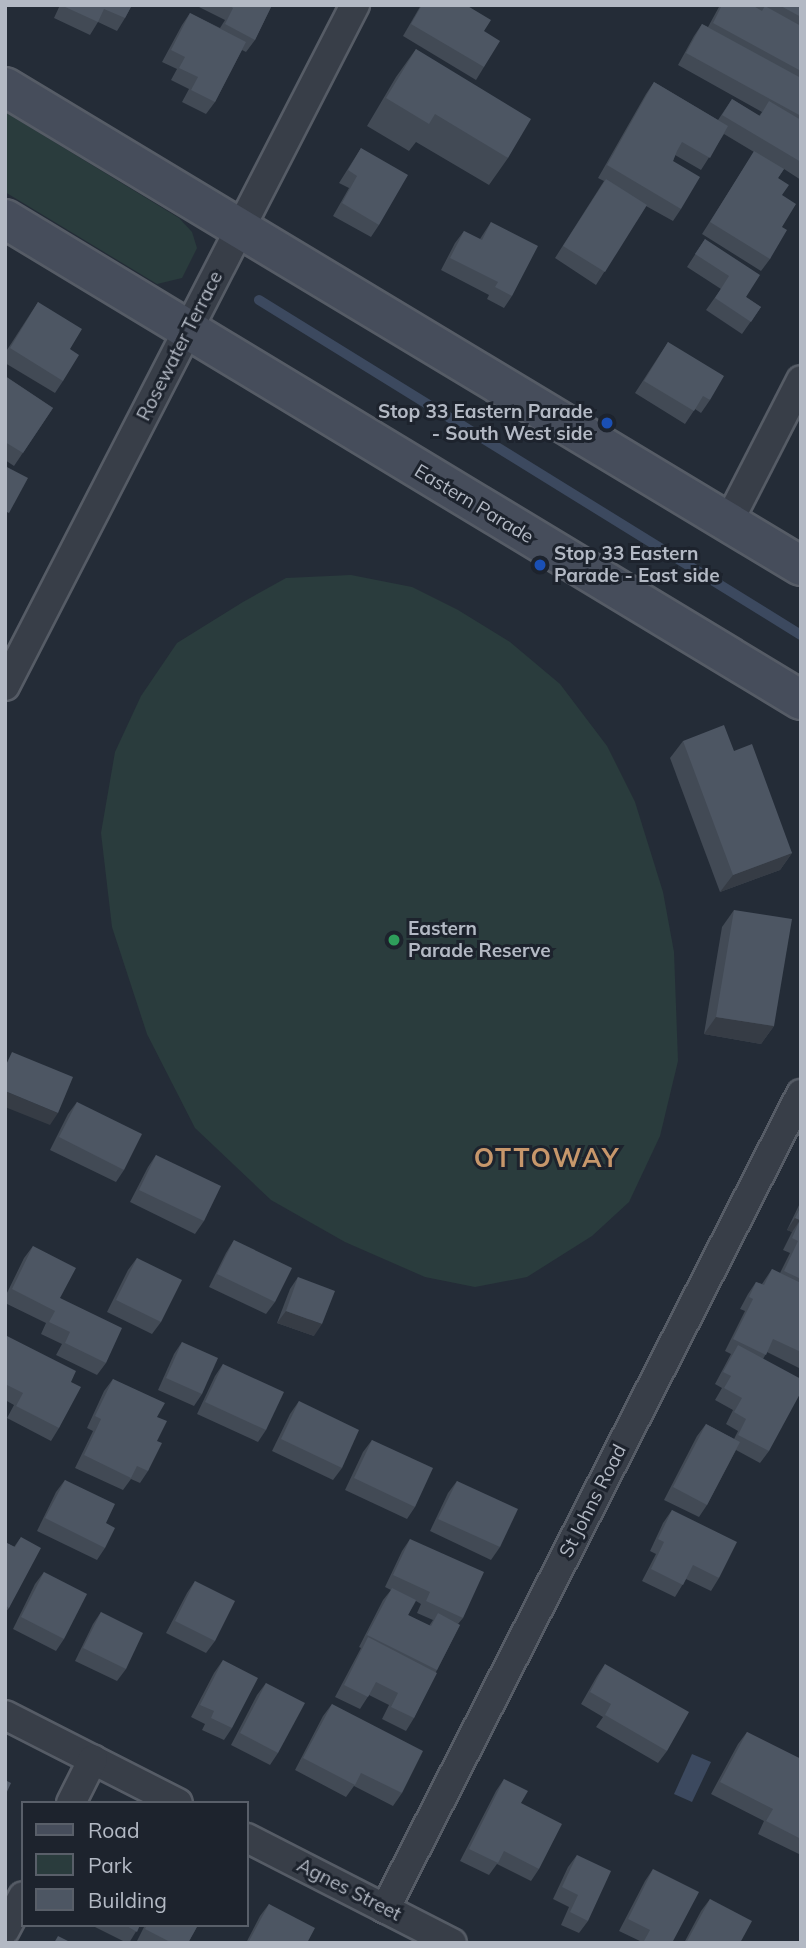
<!DOCTYPE html>
<style>
body{margin:0}
#map{position:relative;width:806px;height:1948px;overflow:hidden;background:#242c37;font-family:Mulish,sans-serif}
div>[style]{position:absolute}
.green>*{inset:0;background:#2a3c3d}
.water>*{inset:0;background:#3c495f}
.stream>*{height:10px;margin:-5px;padding:0 5px;transform-origin:5px;border-radius:5px;background:#3c495f}
.roads{filter:drop-shadow(2px 0 #565c66) drop-shadow(-2px 0 #565c66) drop-shadow(0 2px #565c66) drop-shadow(0 -2px #565c66)}
.minor>*{height:28px;margin:-14px;padding:0 14px;transform-origin:14px;border-radius:14px;background:#383e48}
.secondary>*{height:38px;margin:-19px;padding:0 19px;transform-origin:19px;border-radius:19px;background:#464d5b}
.wall>*{inset:0;background:#424a55}
.shaded-wall>*{inset:0;background:#363c45}
.building>*{inset:0;background:#4d5663}
.dots>*{width:19px;height:19px;translate:-50% -50%;box-sizing:border-box;border:4px solid #1d232d;border-radius:50%}
span{translate:-50% -50%;white-space:nowrap;text-align:center;line-height:1.15;-webkit-text-stroke:6px #1d232d;paint-order:stroke}
.street-label{font-size:19px;color:#b3b9c4}
.poi-label{font-size:19px;color:#b3b9c4;font-weight:700}
.right{translate:-100% -50%;text-align:right}
.left{translate:0 -50%;text-align:left}
.district-label{font-size:26px;color:#c7976b;font-weight:700;letter-spacing:2px}
.frame{position:absolute;inset:0;border:7px solid #b3b9c4;pointer-events:none}
.legend{position:absolute;left:21px;top:1801px;width:228px;height:126px;box-sizing:border-box;background:#1d232d;border:2px solid #595f69;margin:0;padding:9px 12px;list-style:none;font-size:21px;color:#b3b9c4}
.legend li{display:flex;align-items:center;gap:14px;height:35px}
.legend b{width:35px;border:2px solid #595f69}
</style>
<div id="map">
<div class="green">
<div style="clip-path:polygon(5px 112px,179px 218px,192px 232px,197px 248px,182px 278px,157px 284px,5px 192px)"></div>
<div style="clip-path:polygon(351px 575px,412px 587px,458px 610px,510px 642px,560px 684px,607px 746px,635px 802px,663px 892px,674px 952px,678px 1061px,660px 1136px,629px 1202px,592px 1236px,527px 1277px,475px 1287px,425px 1277px,345px 1242px,271px 1200px,195px 1128px,147px 1034px,112px 927px,101px 833px,115px 752px,141px 696px,177px 643px,243px 602px,286px 578px)"></div>
</div>
<div class="water">
<div style="clip-path:polygon(692px 1754px,711px 1762px,692px 1802px,674px 1794px)"></div>
</div>
<div class="stream">
<div style="left:259px;top:300px;width:637px;rotate:31.72deg"></div>
</div>
<div class="roads">
<div class="minor">
<div style="left:729px;top:521px;width:158px;rotate:-62.9deg"></div>
<div style="left:5px;top:686px;width:766px;rotate:-62.8deg"></div>
<div style="left:5px;top:1715px;width:194px;rotate:27deg"></div>
<div style="left:71px;top:1803px;width:49px;rotate:-63.4deg"></div>
<div style="left:247px;top:1838px;width:230px;rotate:27.1deg"></div>
<div style="left:385px;top:1909px;width:915px;rotate:-62.96deg"></div>
<div style="left:5px;top:1930px;width:38px;rotate:-62deg"></div>
</div>
<div class="secondary">
<div style="left:5px;top:87px;width:929px;rotate:31.04deg"></div>
<div style="left:5px;top:219px;width:930px;rotate:31.14deg"></div>
</div>
</div>
<div class="wall">
<div style="clip-path:polygon(60px 5px,132px 5px,125px 18px,117px 31px,98px 22px,90px 35px,54px 18px)"></div>
<div style="clip-path:polygon(195px 5px,272px 5px,255px 40px,246px 52px,242px 50px,215px 102px,206px 114px,182px 102px,189px 89px,171px 80px,177px 69px,162px 62px,182px 25px,190px 13px,220px 28px,225px 20px)"></div>
<div style="clip-path:polygon(421px 5px,466px 5px,484px 31px,484px 67px,476px 80px,403px 36px)"></div>
<div style="clip-path:polygon(720px 5px,801px 5px,801px 180px,784px 169px,778px 178px,782px 195px,782px 227px,770px 259px,761px 271px,702px 234px,754px 152px,724px 134px,701px 170px,675px 155px,673px 161px,681px 209px,673px 221px,646px 206px,596px 285px,555px 258px,604px 181px,598px 178px,646px 94px,654px 82px,718px 120px,732px 99px,759px 116px,762px 112px,678px 65px,694px 36px,702px 24px,708px 27px)"></div>
<div style="clip-path:polygon(416px 49px,508px 158px,489px 185px,416px 142px,409px 151px,367px 126px,396px 77px)"></div>
<div style="clip-path:polygon(361px 148px,379px 225px,371px 237px,333px 216px,349px 188px,339px 183px)"></div>
<div style="clip-path:polygon(491px 222px,512px 296px,504px 308px,487px 299px,489px 295px,441px 270px,455px 243px,464px 231px,480px 239px)"></div>
<div style="clip-path:polygon(705px 239px,746px 297px,761px 307px,742px 334px,706px 310px,721px 289px,687px 267px)"></div>
<div style="clip-path:polygon(38px 302px,70px 349px,63px 381px,55px 393px,5px 363px,5px 353px)"></div>
<div style="clip-path:polygon(668px 342px,710px 400px,701px 413px,695px 409px,685px 424px,635px 393px)"></div>
<div style="clip-path:polygon(5px 376px,53px 408px,14px 466px,5px 460px)"></div>
<div style="clip-path:polygon(683px 741px,734px 751px,792px 853px,780px 870px,720px 892px,670px 758px)"></div>
<div style="clip-path:polygon(734px 910px,774px 1026px,761px 1044px,704px 1034px,722px 927px)"></div>
<div style="clip-path:polygon(77px 1102px,124px 1170px,116px 1182px,50px 1150px,68px 1114px)"></div>
<div style="clip-path:polygon(156px 1155px,204px 1221px,195px 1234px,130px 1202px,148px 1167px)"></div>
<div style="clip-path:polygon(801px 1201px,801px 1369px,767px 1352px,763px 1359px,769px 1451px,760px 1463px,736px 1450px,707px 1505px,699px 1517px,664px 1500px,697px 1436px,706px 1424px,734px 1439px,738px 1431px,726px 1424px,733px 1410px,715px 1400px,722px 1388px,715px 1384px,731px 1354px,725px 1351px,745px 1311px,740px 1309px,748px 1294px,756px 1282px,762px 1284px,772px 1269px,780px 1273px,790px 1253px,783px 1250px,792px 1232px,787px 1230px)"></div>
<div style="clip-path:polygon(234px 1240px,275px 1302px,266px 1314px,209px 1287px,226px 1253px)"></div>
<div style="clip-path:polygon(33px 1246px,60px 1298px,106px 1363px,97px 1375px,56px 1355px,62px 1344px,41px 1334px,46px 1323px,5px 1303px,5px 1297px,24px 1258px)"></div>
<div style="clip-path:polygon(137px 1258px,161px 1322px,152px 1334px,107px 1312px,128px 1270px)"></div>
<div style="clip-path:polygon(298px 1277px,314px 1336px,277px 1323px,290px 1289px)"></div>
<div style="clip-path:polygon(5px 1335px,71px 1382px,59px 1428px,51px 1441px,7px 1418px,14px 1405px,5px 1400px)"></div>
<div style="clip-path:polygon(182px 1342px,202px 1394px,194px 1406px,158px 1390px,174px 1354px)"></div>
<div style="clip-path:polygon(223px 1364px,266px 1430px,258px 1442px,197px 1414px,215px 1376px)"></div>
<div style="clip-path:polygon(113px 1379px,157px 1417px,157px 1441px,148px 1471px,140px 1483px,131px 1479px,123px 1490px,75px 1468px,93px 1431px,87px 1428px,104px 1391px)"></div>
<div style="clip-path:polygon(299px 1401px,342px 1468px,333px 1480px,272px 1451px,290px 1414px)"></div>
<div style="clip-path:polygon(372px 1440px,415px 1507px,407px 1519px,345px 1490px,363px 1452px)"></div>
<div style="clip-path:polygon(65px 1480px,106px 1523px,105px 1548px,97px 1560px,37px 1531px,56px 1492px)"></div>
<div style="clip-path:polygon(457px 1481px,500px 1547px,491px 1560px,430px 1531px,448px 1493px)"></div>
<div style="clip-path:polygon(672px 1510px,719px 1578px,711px 1591px,686px 1579px,675px 1597px,642px 1581px,656px 1554px,650px 1551px,663px 1523px)"></div>
<div style="clip-path:polygon(21px 1537px,9px 1608px,5px 1613px,5px 1542px,14px 1547px)"></div>
<div style="clip-path:polygon(evenodd,410px 1539px,463px 1618px,458px 1624px,460px 1625px,436px 1672px,414px 1718px,406px 1731px,382px 1719px,389px 1705px,369px 1695px,360px 1709px,335px 1697px,361px 1648px,359px 1647px,383px 1600px,391px 1590px,385px 1587px,402px 1551px,410px 1539px,416px 1601px,421px 1604px,417px 1613px,433px 1620px,429px 1626px,408px 1615px,416px 1601px)"></div>
<div style="clip-path:polygon(44px 1572px,64px 1639px,56px 1651px,13px 1629px,35px 1584px)"></div>
<div style="clip-path:polygon(195px 1581px,215px 1641px,206px 1653px,166px 1633px,187px 1593px)"></div>
<div style="clip-path:polygon(101px 1612px,126px 1669px,117px 1681px,75px 1661px,93px 1624px)"></div>
<div style="clip-path:polygon(223px 1660px,232px 1728px,224px 1740px,202px 1730px,205px 1724px,191px 1717px,214px 1673px)"></div>
<div style="clip-path:polygon(605px 1664px,667px 1751px,658px 1763px,596px 1727px,603px 1717px,581px 1704px,597px 1676px)"></div>
<div style="clip-path:polygon(266px 1683px,278px 1753px,270px 1765px,231px 1745px,257px 1695px)"></div>
<div style="clip-path:polygon(332px 1704px,402px 1793px,393px 1806px,354px 1786px,346px 1797px,295px 1770px,323px 1716px)"></div>
<div style="clip-path:polygon(747px 1732px,801px 1759px,801px 1855px,758px 1834px,764px 1821px,711px 1794px,738px 1744px)"></div>
<div style="clip-path:polygon(504px 1779px,521px 1803px,539px 1869px,531px 1881px,497px 1864px,489px 1875px,460px 1861px,496px 1791px)"></div>
<div style="clip-path:polygon(577px 1855px,588px 1921px,579px 1933px,561px 1925px,569px 1907px,553px 1899px,568px 1867px)"></div>
<div style="clip-path:polygon(653px 1869px,672px 1943px,641px 1943px,642px 1942px,619px 1931px,645px 1881px)"></div>
<div style="clip-path:polygon(710px 1899px,740px 1943px,684px 1943px,701px 1911px)"></div>
<div style="clip-path:polygon(269px 1904px,307px 1943px,246px 1943px,260px 1916px)"></div>
<div style="clip-path:polygon(91px 1925px,140px 1925px,129px 1943px,127px 1943px)"></div>
<div style="clip-path:polygon(145px 1925px,198px 1925px,188px 1943px,141px 1943px,137px 1941px)"></div>
</div>
<div class="shaded-wall">
<div style="clip-path:polygon(792px 853px,780px 870px,720px 892px,733px 875px)"></div>
<div style="clip-path:polygon(716px 1017px,774px 1026px,761px 1044px,704px 1034px)"></div>
<div style="clip-path:polygon(5px 1091px,58px 1113px,50px 1125px,5px 1107px)"></div>
<div style="clip-path:polygon(795px 1218px,800px 1220px,792px 1232px,787px 1230px)"></div>
<div style="clip-path:polygon(286px 1311px,322px 1324px,314px 1336px,277px 1323px)"></div>
</div>
<div class="building">
<div style="clip-path:polygon(63px 5px,132px 5px,125px 18px,104px 9px,98px 22px,63px 6px)"></div>
<div style="clip-path:polygon(228px 5px,272px 5px,255px 40px,225px 24px,233px 8px)"></div>
<div style="clip-path:polygon(422px 5px,466px 5px,491px 20px,484px 31px,500px 41px,484px 67px,411px 24px)"></div>
<div style="clip-path:polygon(722px 5px,752px 5px,762px 11px,765px 6px,801px 26px,801px 71px,713px 23px)"></div>
<div style="clip-path:polygon(779px 5px,801px 5px,801px 17px)"></div>
<div style="clip-path:polygon(190px 13px,246px 42px,215px 102px,191px 90px,198px 77px,179px 68px,185px 57px,171px 50px)"></div>
<div style="clip-path:polygon(702px 24px,801px 78px,801px 116px,686px 53px)"></div>
<div style="clip-path:polygon(416px 49px,531px 119px,508px 158px,435px 114px,429px 124px,386px 98px)"></div>
<div style="clip-path:polygon(654px 82px,728px 126px,710px 158px,682px 142px,677px 151px,673px 161px,700px 177px,681px 209px,607px 165px)"></div>
<div style="clip-path:polygon(732px 99px,760px 116px,769px 101px,801px 120px,801px 162px,722px 115px)"></div>
<div style="clip-path:polygon(361px 148px,408px 175px,379px 225px,342px 203px,357px 176px,348px 170px)"></div>
<div style="clip-path:polygon(754px 151px,784px 169px,778px 178px,789px 185px,782px 195px,796px 204px,782px 227px,787px 230px,770px 259px,710px 222px)"></div>
<div style="clip-path:polygon(606px 179px,647px 205px,605px 272px,563px 246px)"></div>
<div style="clip-path:polygon(491px 222px,538px 246px,512px 296px,495px 287px,498px 282px,450px 258px,464px 231px,482px 240px)"></div>
<div style="clip-path:polygon(705px 239px,760px 275px,746px 297px,761px 307px,751px 322px,715px 298px,729px 276px,695px 254px)"></div>
<div style="clip-path:polygon(38px 302px,82px 329px,70px 349px,79px 355px,63px 381px,10px 348px)"></div>
<div style="clip-path:polygon(668px 342px,724px 376px,710px 400px,703px 396px,694px 411px,644px 381px)"></div>
<div style="clip-path:polygon(5px 376px,53px 408px,23px 453px,5px 442px)"></div>
<div style="clip-path:polygon(5px 466px,28px 478px,9px 513px,5px 511px)"></div>
<div style="clip-path:polygon(724px 725px,734px 751px,752px 744px,792px 853px,733px 875px,683px 741px)"></div>
<div style="clip-path:polygon(734px 910px,792px 919px,774px 1026px,716px 1017px)"></div>
<div style="clip-path:polygon(12px 1052px,73px 1077px,58px 1113px,5px 1091px,5px 1067px)"></div>
<div style="clip-path:polygon(77px 1102px,142px 1134px,124px 1170px,59px 1137px)"></div>
<div style="clip-path:polygon(156px 1155px,221px 1186px,204px 1221px,139px 1190px)"></div>
<div style="clip-path:polygon(801px 1206px,801px 1279px,784px 1271px,798px 1241px,792px 1238px,800px 1220px,795px 1218px)"></div>
<div style="clip-path:polygon(234px 1240px,292px 1268px,275px 1302px,217px 1274px)"></div>
<div style="clip-path:polygon(33px 1246px,76px 1268px,60px 1298px,122px 1328px,106px 1363px,65px 1343px,70px 1332px,49px 1322px,55px 1311px,12px 1289px)"></div>
<div style="clip-path:polygon(137px 1258px,182px 1280px,161px 1322px,116px 1300px)"></div>
<div style="clip-path:polygon(772px 1269px,801px 1283px,801px 1352px,773px 1339px,766px 1355px,733px 1339px,753px 1299px,749px 1297px,756px 1282px,764px 1285px)"></div>
<div style="clip-path:polygon(298px 1277px,335px 1291px,322px 1324px,286px 1311px)"></div>
<div style="clip-path:polygon(5px 1335px,76px 1371px,71px 1382px,81px 1387px,59px 1428px,16px 1406px,23px 1393px,5px 1384px)"></div>
<div style="clip-path:polygon(182px 1342px,218px 1358px,202px 1394px,166px 1378px)"></div>
<div style="clip-path:polygon(738px 1345px,801px 1379px,801px 1392px,769px 1451px,738px 1435px,746px 1419px,734px 1412px,742px 1398px,724px 1388px,731px 1376px,723px 1372px)"></div>
<div style="clip-path:polygon(223px 1364px,284px 1392px,266px 1430px,205px 1402px)"></div>
<div style="clip-path:polygon(113px 1379px,165px 1403px,157px 1417px,167px 1421px,157px 1441px,162px 1443px,148px 1471px,137px 1466px,131px 1478px,84px 1455px,101px 1419px,95px 1416px)"></div>
<div style="clip-path:polygon(299px 1401px,359px 1430px,342px 1468px,281px 1439px)"></div>
<div style="clip-path:polygon(706px 1424px,740px 1442px,707px 1505px,673px 1487px)"></div>
<div style="clip-path:polygon(372px 1440px,433px 1468px,415px 1507px,354px 1478px)"></div>
<div style="clip-path:polygon(65px 1480px,115px 1504px,106px 1523px,115px 1528px,105px 1548px,45px 1518px)"></div>
<div style="clip-path:polygon(457px 1481px,518px 1509px,500px 1547px,438px 1519px)"></div>
<div style="clip-path:polygon(672px 1510px,737px 1542px,719px 1578px,693px 1565px,683px 1585px,651px 1569px,664px 1542px,658px 1539px)"></div>
<div style="clip-path:polygon(21px 1537px,41px 1548px,9px 1608px,5px 1605px,5px 1542px,15px 1547px)"></div>
<div style="clip-path:polygon(410px 1539px,484px 1572px,463px 1618px,426px 1601px,430px 1592px,393px 1575px)"></div>
<div style="clip-path:polygon(44px 1572px,87px 1594px,64px 1639px,21px 1617px)"></div>
<div style="clip-path:polygon(195px 1581px,235px 1601px,215px 1641px,175px 1621px)"></div>
<div style="clip-path:polygon(392px 1588px,416px 1600px,408px 1615px,431px 1626px,438px 1613px,460px 1625px,437px 1670px,367px 1635px)"></div>
<div style="clip-path:polygon(101px 1612px,143px 1633px,126px 1669px,83px 1648px)"></div>
<div style="clip-path:polygon(368px 1637px,437px 1673px,414px 1718px,391px 1707px,398px 1693px,376px 1682px,368px 1697px,344px 1685px)"></div>
<div style="clip-path:polygon(223px 1660px,258px 1678px,232px 1728px,211px 1718px,214px 1711px,200px 1705px)"></div>
<div style="clip-path:polygon(605px 1664px,689px 1712px,667px 1751px,605px 1715px,611px 1704px,590px 1692px)"></div>
<div style="clip-path:polygon(266px 1683px,305px 1703px,278px 1753px,240px 1733px)"></div>
<div style="clip-path:polygon(332px 1704px,423px 1751px,402px 1793px,361px 1773px,355px 1785px,303px 1758px)"></div>
<div style="clip-path:polygon(747px 1732px,801px 1759px,801px 1839px,766px 1821px,773px 1809px,720px 1782px)"></div>
<div style="clip-path:polygon(504px 1779px,528px 1791px,521px 1803px,562px 1824px,539px 1869px,504px 1851px,498px 1863px,469px 1849px)"></div>
<div style="clip-path:polygon(5px 1780px,11px 1783px,5px 1796px)"></div>
<div style="clip-path:polygon(577px 1855px,611px 1871px,588px 1921px,570px 1912px,578px 1895px,562px 1887px)"></div>
<div style="clip-path:polygon(653px 1869px,699px 1892px,672px 1943px,647px 1943px,644px 1941px,650px 1930px,628px 1919px)"></div>
<div style="clip-path:polygon(710px 1899px,752px 1921px,740px 1943px,686px 1943px)"></div>
<div style="clip-path:polygon(269px 1904px,315px 1928px,307px 1943px,253px 1943px,249px 1941px)"></div>
<div style="clip-path:polygon(125px 1925px,140px 1925px,137px 1932px)"></div>
<div style="clip-path:polygon(147px 1925px,198px 1925px,188px 1943px,172px 1943px,145px 1929px)"></div>
<div style="clip-path:polygon(58px 1936px,72px 1943px,54px 1943px)"></div>
</div>
<div class="dots">
<div style="left:607px;top:423px;background:#1a4fb4"></div>
<div style="left:540px;top:565px;background:#1a4fb4"></div>
<div style="left:394px;top:940px;background:#2e9e5b"></div>
</div>
<div class="street-label">
<span style="left:180px;top:346px;rotate:-63deg">Rosewater Terrace</span>
<span style="left:474px;top:504px;rotate:31deg">Eastern Parade</span>
<span style="left:593px;top:1501px;rotate:-63deg">St Johns Road</span>
<span style="left:349px;top:1890px;rotate:27deg">Agnes Street</span>
</div>
<div class="poi-label">
<span class="right" style="left:593px;top:423px">Stop 33 Eastern Parade<br>- South West side</span>
<span class="left" style="left:554px;top:565px">Stop 33 Eastern<br>Parade - East side</span>
<span class="left" style="left:408px;top:940px">Eastern<br>Parade Reserve</span>
</div>
<div class="district-label">
<span style="left:547px;top:1158px">OTTOWAY</span>
</div>
<div class="frame"></div>
<ul class="legend">
<li><b style="height:9px;background:#464d5b"></b>Road</li>
<li><b style="height:19px;background:#2a3c3d"></b>Park</li>
<li><b style="height:19px;background:#4d5663"></b>Building</li>
</ul>
</div>
